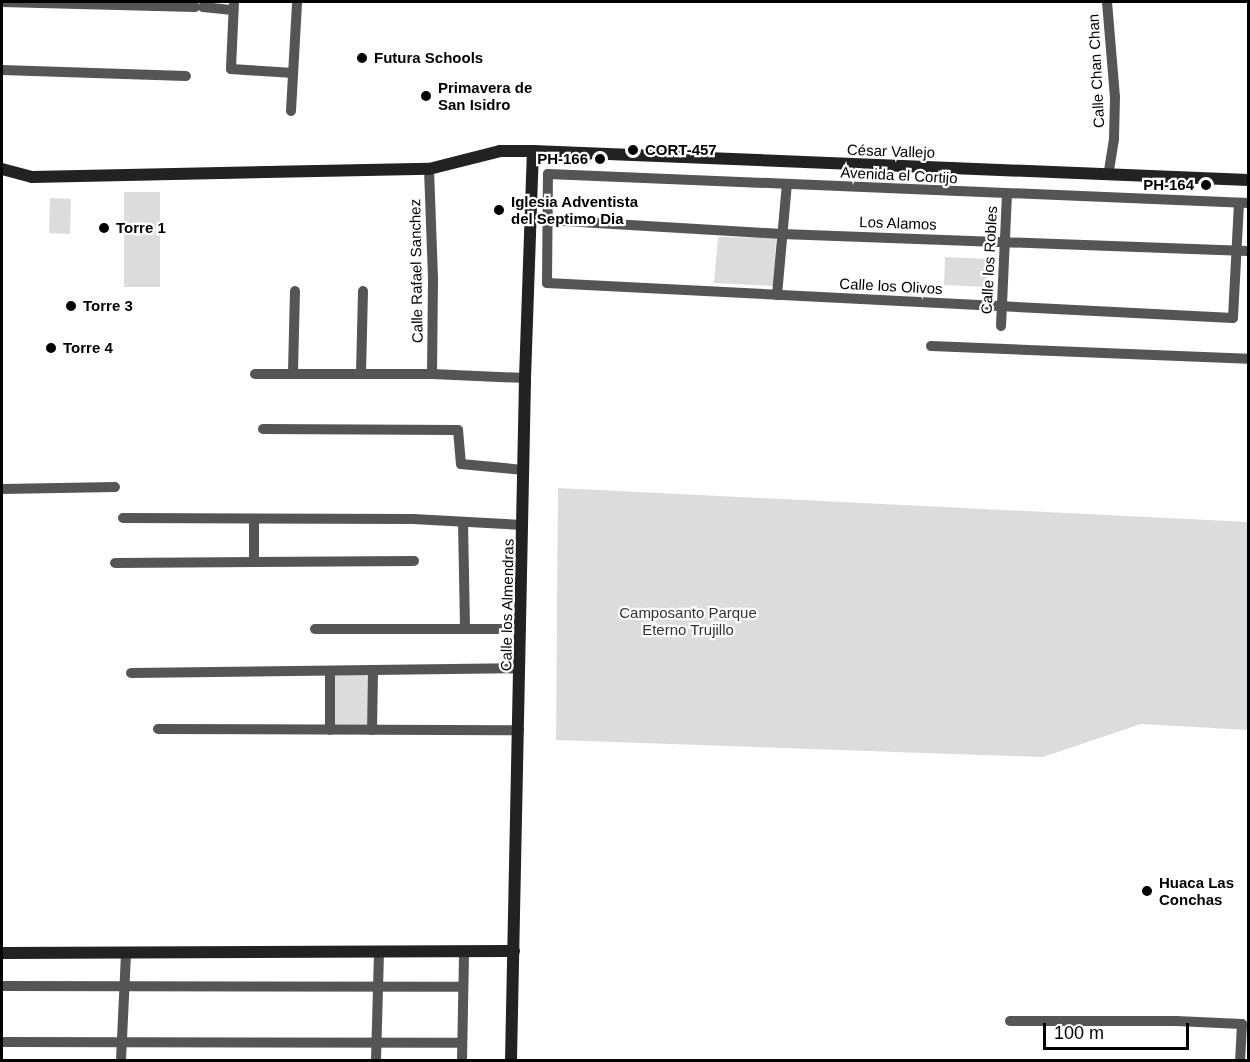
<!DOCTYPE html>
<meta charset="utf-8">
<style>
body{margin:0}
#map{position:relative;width:1250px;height:1062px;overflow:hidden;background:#fff;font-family:Arial,sans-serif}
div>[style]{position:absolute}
.green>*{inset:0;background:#dcdcdc}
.street>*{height:10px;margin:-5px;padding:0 5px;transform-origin:5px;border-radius:5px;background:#555}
.secondary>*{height:12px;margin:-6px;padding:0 6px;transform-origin:6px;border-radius:6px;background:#222}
.dots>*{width:16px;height:16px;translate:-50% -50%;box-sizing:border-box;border:3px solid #fff;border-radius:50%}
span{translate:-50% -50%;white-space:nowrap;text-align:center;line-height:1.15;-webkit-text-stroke:4.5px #fff;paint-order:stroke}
.poi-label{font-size:15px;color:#000;font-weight:700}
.left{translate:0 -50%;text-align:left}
.right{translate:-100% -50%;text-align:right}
.street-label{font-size:15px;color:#000}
.park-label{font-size:15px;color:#333}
.frame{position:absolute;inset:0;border:3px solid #000;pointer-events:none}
.scale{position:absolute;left:1043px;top:1023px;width:146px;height:27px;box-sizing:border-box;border:3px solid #000;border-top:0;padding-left:8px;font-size:18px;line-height:21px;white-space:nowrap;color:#000;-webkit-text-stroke:4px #fff;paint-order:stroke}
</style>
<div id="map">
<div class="green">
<div style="clip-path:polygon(124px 192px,160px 192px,160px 287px,124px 287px)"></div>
<div style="clip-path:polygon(50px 198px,71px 199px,70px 234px,49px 233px)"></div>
<div style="clip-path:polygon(718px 237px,776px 238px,774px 286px,714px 283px)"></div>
<div style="clip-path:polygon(945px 257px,988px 259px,987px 287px,944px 285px)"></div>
<div style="clip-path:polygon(558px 488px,1248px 522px,1248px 730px,1141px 724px,1043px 757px,556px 740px)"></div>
<div style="clip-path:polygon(334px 675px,369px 675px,367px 726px,334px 726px)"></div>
</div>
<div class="street">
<div style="left:2px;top:2px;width:193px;rotate:1.5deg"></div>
<div style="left:234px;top:2px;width:67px;rotate:92.6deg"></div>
<div style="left:231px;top:69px;width:62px;rotate:3.7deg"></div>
<div style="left:1107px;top:2px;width:95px;rotate:85.2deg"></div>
<div style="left:1115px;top:97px;width:42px;rotate:91.4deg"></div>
<div style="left:1114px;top:139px;width:36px;rotate:99deg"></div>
<div style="left:203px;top:7px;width:30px;rotate:6deg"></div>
<div style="left:2px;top:70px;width:184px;rotate:1.9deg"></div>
<div style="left:291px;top:111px;width:109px;rotate:-86.8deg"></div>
<div style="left:429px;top:169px;width:110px;rotate:87.9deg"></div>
<div style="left:433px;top:279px;width:95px;rotate:90.6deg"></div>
<div style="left:1239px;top:203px;width:115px;rotate:93deg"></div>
<div style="left:1233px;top:318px;width:687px;rotate:-177.08deg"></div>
<div style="left:547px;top:283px;width:109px;rotate:-89.5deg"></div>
<div style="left:548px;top:174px;width:701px;rotate:2.37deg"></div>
<div style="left:546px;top:220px;width:236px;rotate:3.4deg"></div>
<div style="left:782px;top:234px;width:466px;rotate:2.1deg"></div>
<div style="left:777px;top:295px;width:111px;rotate:-84.9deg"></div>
<div style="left:1001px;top:326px;width:131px;rotate:-87.4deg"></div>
<div style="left:931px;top:346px;width:317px;rotate:2.3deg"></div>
<div style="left:293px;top:372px;width:81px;rotate:-88.6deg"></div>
<div style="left:361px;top:373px;width:82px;rotate:-88.6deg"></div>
<div style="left:255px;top:374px;width:177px"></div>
<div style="left:432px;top:374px;width:93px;rotate:2.5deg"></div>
<div style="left:263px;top:429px;width:195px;rotate:0.3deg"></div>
<div style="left:458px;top:430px;width:34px;rotate:85deg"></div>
<div style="left:461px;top:464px;width:63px;rotate:5.4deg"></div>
<div style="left:2px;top:489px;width:113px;rotate:-1deg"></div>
<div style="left:123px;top:518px;width:290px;rotate:0.2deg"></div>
<div style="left:413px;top:519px;width:110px;rotate:3.1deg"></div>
<div style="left:254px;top:519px;width:43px;rotate:90deg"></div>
<div style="left:463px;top:522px;width:106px;rotate:88.9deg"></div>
<div style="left:115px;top:563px;width:299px;rotate:-0.4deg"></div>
<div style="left:315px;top:629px;width:206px"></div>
<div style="left:131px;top:673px;width:389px;rotate:-0.7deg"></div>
<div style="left:158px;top:729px;width:361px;rotate:0.2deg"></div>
<div style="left:330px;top:730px;width:59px;rotate:-90deg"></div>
<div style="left:372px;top:730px;width:60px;rotate:-89deg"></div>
<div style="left:2px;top:986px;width:461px;rotate:0.1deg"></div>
<div style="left:1010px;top:1021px;width:166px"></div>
<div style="left:1176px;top:1021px;width:66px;rotate:2.6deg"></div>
<div style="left:1242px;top:1024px;width:36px;rotate:93deg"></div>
<div style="left:2px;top:1042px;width:460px;rotate:0.1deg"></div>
<div style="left:121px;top:1060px;width:107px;rotate:-87.3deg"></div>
<div style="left:376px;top:1060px;width:108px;rotate:-88.4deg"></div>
<div style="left:462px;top:1060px;width:109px;rotate:-88.9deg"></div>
</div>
<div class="secondary">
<div style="left:2px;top:169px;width:31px;rotate:15deg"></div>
<div style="left:32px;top:177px;width:397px;rotate:-1.2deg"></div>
<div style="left:429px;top:169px;width:73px;rotate:-14.2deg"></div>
<div style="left:500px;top:151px;width:33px"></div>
<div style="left:533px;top:151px;width:716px;rotate:2.32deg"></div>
<div style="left:2px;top:953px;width:512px;rotate:-0.22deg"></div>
<div style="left:511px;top:1060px;width:682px;rotate:-88.82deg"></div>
<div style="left:525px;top:378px;width:227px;rotate:-88deg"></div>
</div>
<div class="dots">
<div style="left:362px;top:58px;background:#000"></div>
<div style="left:426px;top:96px;background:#000"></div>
<div style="left:633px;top:150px;background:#000"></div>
<div style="left:600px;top:159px;background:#000"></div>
<div style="left:1206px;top:185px;background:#000"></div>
<div style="left:499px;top:210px;background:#000"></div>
<div style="left:104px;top:228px;background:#000"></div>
<div style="left:71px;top:306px;background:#000"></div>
<div style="left:51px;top:348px;background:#000"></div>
<div style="left:1147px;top:891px;background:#000"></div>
</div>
<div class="poi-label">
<span class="left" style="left:374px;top:58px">Futura Schools</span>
<span class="left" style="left:438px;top:96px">Primavera de<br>San Isidro</span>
<span class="left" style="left:645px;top:150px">CORT-457</span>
<span class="right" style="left:588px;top:159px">PH-166</span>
<span class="right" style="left:1194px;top:185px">PH-164</span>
<span class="left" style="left:511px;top:210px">Iglesia Adventista<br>del Septimo Dia</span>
<span class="left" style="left:116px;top:228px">Torre 1</span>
<span class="left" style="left:83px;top:306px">Torre 3</span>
<span class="left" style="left:63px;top:348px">Torre 4</span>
<span class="left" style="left:1159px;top:891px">Huaca Las<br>Conchas</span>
</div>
<div class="street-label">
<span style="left:1096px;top:71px;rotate:-93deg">Calle Chan Chan</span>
<span style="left:891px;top:151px;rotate:2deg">César Vallejo</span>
<span style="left:899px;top:175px;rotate:3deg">Avenida el Cortijo</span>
<span style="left:898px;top:223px;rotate:2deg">Los Alamos</span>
<span style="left:989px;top:260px;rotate:-87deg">Calle los Robles</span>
<span style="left:416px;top:271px;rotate:-91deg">Calle Rafael Sanchez</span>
<span style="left:891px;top:286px;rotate:3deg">Calle los Olivos</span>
<span style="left:507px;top:605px;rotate:-89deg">Calle los Almendras</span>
</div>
<div class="park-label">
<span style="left:688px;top:621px">Camposanto Parque<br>Eterno Trujillo</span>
</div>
<div class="frame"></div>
<div class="scale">100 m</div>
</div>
